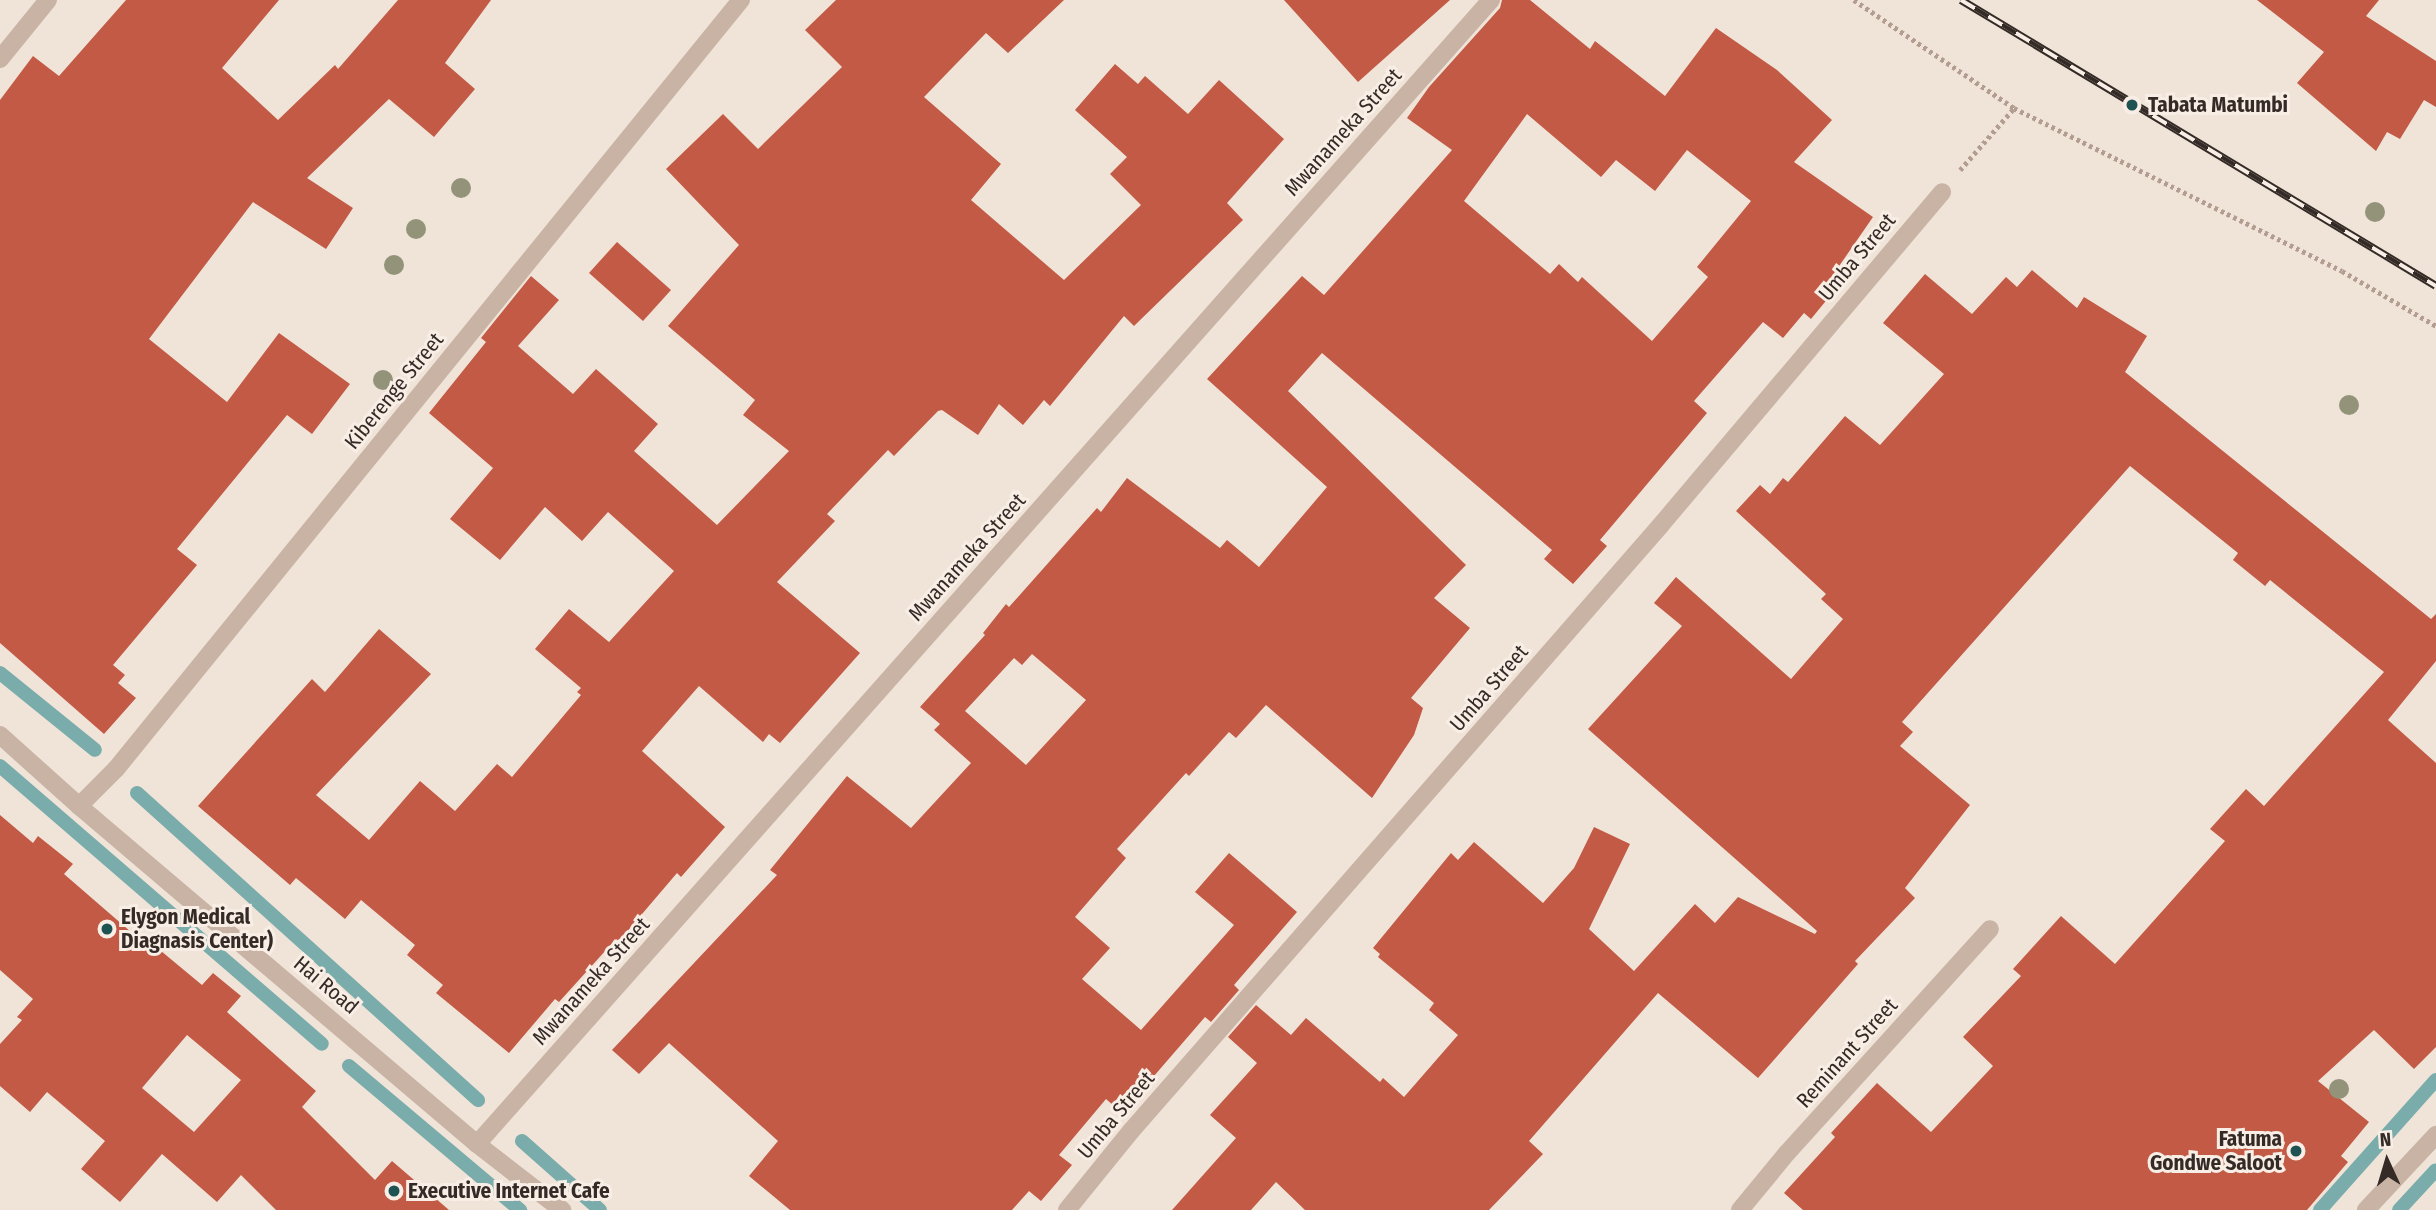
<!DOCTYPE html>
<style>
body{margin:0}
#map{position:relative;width:2436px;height:1210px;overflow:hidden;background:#f0e4d9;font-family:"Fira Sans Condensed",sans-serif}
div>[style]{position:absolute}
.stream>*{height:14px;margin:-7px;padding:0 7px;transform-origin:7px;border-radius:7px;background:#79acab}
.building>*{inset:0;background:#c25a45}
.path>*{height:4.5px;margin-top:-2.25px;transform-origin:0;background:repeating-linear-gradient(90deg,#b39d90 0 3.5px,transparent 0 7px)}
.minor>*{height:18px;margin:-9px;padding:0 9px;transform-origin:9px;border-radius:9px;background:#c8b3a5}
.tertiary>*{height:18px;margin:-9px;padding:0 9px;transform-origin:9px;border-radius:9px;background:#c8b3a5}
.rail>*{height:8px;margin-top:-4px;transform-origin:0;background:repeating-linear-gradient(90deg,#f8eee5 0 16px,#342a26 0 32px);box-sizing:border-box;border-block:2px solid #342a26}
.trees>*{width:20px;height:20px;margin:-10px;border-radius:50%;background:#929379}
.dots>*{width:19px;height:19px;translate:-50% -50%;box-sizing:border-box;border:4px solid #f8eee5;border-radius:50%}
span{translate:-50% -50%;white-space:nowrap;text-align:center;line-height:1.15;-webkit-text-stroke:6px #f8eee5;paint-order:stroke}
.poi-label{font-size:21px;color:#342a26;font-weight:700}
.left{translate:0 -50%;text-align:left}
.right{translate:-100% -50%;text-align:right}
.street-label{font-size:21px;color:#342a26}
.north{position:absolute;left:2352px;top:1126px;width:70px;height:70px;-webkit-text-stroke:5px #f8eee5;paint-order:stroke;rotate:356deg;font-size:19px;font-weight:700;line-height:28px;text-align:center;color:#342a26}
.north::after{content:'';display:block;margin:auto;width:24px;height:32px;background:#342a26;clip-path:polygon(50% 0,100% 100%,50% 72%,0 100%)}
</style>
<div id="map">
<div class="stream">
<div style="left:0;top:673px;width:122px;rotate:39deg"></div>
<div style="left:0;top:766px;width:425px;rotate:40.8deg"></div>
<div style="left:137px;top:793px;width:459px;rotate:42deg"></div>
<div style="left:349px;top:1066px;width:224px;rotate:40.1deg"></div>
<div style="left:522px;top:1141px;width:104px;rotate:41.5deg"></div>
<div style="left:2320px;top:1210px;width:174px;rotate:-48.3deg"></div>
<div style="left:2399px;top:1210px;width:54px;rotate:-47.2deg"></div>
</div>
<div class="building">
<div style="clip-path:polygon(126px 0,279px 0,222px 68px,278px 120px,335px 65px,338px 69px,398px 0,491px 0,445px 63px,475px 89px,434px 137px,389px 99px,307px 178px,353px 208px,326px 249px,253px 202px,149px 339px,227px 402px,279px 333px,350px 384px,312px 434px,287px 415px,177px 549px,197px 565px,113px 665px,125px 675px,118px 683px,136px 698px,104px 734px,0 643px,0 100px,33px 56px,59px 76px)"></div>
<div style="clip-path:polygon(836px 0,1064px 0,1008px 53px,986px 33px,924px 97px,1001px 164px,971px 200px,1064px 280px,1141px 205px,1110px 174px,1127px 157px,1075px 110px,1115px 64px,1138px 84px,1145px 76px,1188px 114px,1219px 80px,1284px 139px,1227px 203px,1243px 220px,1134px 326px,1124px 316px,1050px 406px,1044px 400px,1023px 425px,999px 404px,978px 435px,942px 410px,938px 411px,894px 456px,888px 450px,827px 514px,835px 521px,777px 582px,860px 653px,780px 743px,769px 734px,763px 742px,699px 686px,642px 751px,725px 827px,681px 877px,677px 873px,619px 941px,616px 939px,559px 1002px,555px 999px,509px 1053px,436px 993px,443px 985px,407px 955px,415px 945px,361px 900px,345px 919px,296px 878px,290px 885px,198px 806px,312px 679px,325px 692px,379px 629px,431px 674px,316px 795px,369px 840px,420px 781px,455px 811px,497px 764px,512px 777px,581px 695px,577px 692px,581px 688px,535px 649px,569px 609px,609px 642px,674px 571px,608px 512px,582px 541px,545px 507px,500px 560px,450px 519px,493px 468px,429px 413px,486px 342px,481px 338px,531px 276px,559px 300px,518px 346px,573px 394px,596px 369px,658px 424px,634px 451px,717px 525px,789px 451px,743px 415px,755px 400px,668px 326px,739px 245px,666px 169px,723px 114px,758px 149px,842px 67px,805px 30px)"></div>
<div style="clip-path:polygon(1284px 0,1450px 0,1358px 82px)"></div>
<div style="clip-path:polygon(evenodd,1502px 0,1530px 0,1590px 49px,1595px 41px,1665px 96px,1716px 28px,1777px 70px,1832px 120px,1794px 162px,1873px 217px,1826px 285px,1834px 291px,1811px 319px,1804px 313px,1783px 338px,1763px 322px,1694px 401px,1707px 413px,1600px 540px,1607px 546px,1573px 584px,1544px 559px,1552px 550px,1322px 353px,1288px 391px,1466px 565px,1434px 598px,1470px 628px,1411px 698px,1423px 708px,1414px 735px,1372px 798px,1266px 705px,1236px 738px,1229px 732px,1189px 776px,1186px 773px,1117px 849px,1126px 858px,1075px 917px,1110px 948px,1082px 979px,1141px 1030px,1234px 925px,1195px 892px,1229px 853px,1297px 912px,1234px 985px,1239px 990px,1211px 1022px,1205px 1017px,1122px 1113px,1106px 1099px,1059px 1155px,1072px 1165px,1041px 1201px,1029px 1191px,1012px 1210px,790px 1210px,749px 1176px,778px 1141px,669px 1043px,639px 1074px,612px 1050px,777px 875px,770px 870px,847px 776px,911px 828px,971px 763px,934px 730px,940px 724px,920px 707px,985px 635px,983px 633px,1006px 604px,1009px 607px,1097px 508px,1101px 512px,1127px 478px,1220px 548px,1227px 540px,1259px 567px,1327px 487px,1207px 379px,1302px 276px,1324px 295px,1452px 150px,1407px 118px,1429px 87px,1500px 8px,1502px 0,1527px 114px,1601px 177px,1616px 160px,1655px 191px,1687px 150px,1751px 201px,1697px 267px,1708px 277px,1652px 341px,1582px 277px,1578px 282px,1559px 264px,1550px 274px,1464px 201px,1527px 114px,1502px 0,1032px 654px,1086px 700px,1026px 765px,965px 711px,1014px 658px,1022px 665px,1032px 654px)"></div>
<div style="clip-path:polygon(2257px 0,2379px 0,2366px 16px,2436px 61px,2436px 107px,2424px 100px,2400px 139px,2387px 132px,2376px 151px,2297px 83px,2324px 52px)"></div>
<div style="clip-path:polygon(617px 242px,671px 290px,643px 321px,589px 273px)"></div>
<div style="clip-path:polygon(2032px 270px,2077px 308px,2084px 297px,2147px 336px,2125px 372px,2431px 619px,2436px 614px,2436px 661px,2388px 720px,2436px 763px,2436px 1047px,2414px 1069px,2374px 1030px,2318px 1081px,2369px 1122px,2341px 1156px,2348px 1162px,2307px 1210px,1803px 1210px,1784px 1193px,1835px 1137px,1831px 1133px,1877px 1083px,1931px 1132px,1993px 1066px,1963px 1037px,2021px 976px,2013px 969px,2061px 916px,2115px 964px,2225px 841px,2210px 829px,2246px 789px,2264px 806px,2384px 672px,2270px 580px,2265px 586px,2233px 560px,2238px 553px,2130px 466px,1902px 722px,1913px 732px,1900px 746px,1970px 805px,1905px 888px,1915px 898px,1855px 961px,1858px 964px,1758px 1078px,1658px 993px,1529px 1141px,1543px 1154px,1489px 1210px,1305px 1210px,1276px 1182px,1251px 1210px,1172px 1210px,1236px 1138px,1210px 1115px,1257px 1063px,1228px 1037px,1256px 1005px,1291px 1035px,1306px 1018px,1380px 1082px,1383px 1078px,1404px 1097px,1458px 1035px,1429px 1010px,1434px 1003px,1378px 957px,1380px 954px,1373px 948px,1451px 853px,1458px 860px,1474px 842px,1543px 903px,1574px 868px,1594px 827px,1630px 844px,1589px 929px,1634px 971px,1695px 904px,1715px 923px,1738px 897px,1815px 934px,1817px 931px,1588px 729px,1682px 626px,1654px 603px,1676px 577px,1791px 679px,1843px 619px,1821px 599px,1826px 594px,1736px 511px,1760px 485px,1770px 494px,1783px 478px,1788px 482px,1845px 416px,1880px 445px,1944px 374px,1883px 323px,1925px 274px,1972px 314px,2006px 277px,2017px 287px)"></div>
<div style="clip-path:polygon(evenodd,0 815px,33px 843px,38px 836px,73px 864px,64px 874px,146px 945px,149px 941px,202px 985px,213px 973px,241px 996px,227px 1012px,316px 1091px,302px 1107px,375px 1180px,392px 1161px,449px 1210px,276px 1210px,241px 1175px,217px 1202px,162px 1154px,120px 1202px,81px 1169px,105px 1141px,47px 1092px,30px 1112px,0 1086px,0 1044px,22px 1020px,17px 1017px,33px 999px,0 970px,0 815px,187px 1035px,241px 1080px,194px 1132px,142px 1088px,187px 1035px)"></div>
</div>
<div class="path">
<div style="left:1854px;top:0;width:193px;rotate:34deg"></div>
<div style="left:1960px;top:170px;width:82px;rotate:-48.9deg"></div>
<div style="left:2014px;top:108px;width:366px;rotate:26.4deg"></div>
<div style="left:2342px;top:271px;width:109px;rotate:30.3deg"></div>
</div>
<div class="minor">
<div style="left:0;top:59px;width:76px;rotate:-50.9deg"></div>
<div style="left:79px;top:806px;width:52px;rotate:-45deg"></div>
<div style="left:116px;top:769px;width:991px;rotate:-50.9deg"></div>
<div style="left:477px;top:1144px;width:1529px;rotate:-48.45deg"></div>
<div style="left:1067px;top:1210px;width:102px;rotate:-51deg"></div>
<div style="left:1131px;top:1131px;width:804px;rotate:-48.83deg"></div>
<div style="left:1660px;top:526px;width:437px;rotate:-49.8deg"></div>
<div style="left:1740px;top:1210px;width:74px;rotate:-50.5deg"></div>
<div style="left:1787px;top:1153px;width:302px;rotate:-47.8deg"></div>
</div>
<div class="tertiary">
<div style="left:0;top:735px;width:106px;rotate:41.9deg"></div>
<div style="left:79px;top:806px;width:522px;rotate:40.34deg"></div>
<div style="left:477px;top:1144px;width:108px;rotate:37.8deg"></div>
<div style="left:2366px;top:1210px;width:103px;rotate:-47deg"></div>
</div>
<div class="rail">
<div style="left:1961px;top:0;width:554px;rotate:31.05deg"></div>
</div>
<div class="trees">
<div style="left:461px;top:188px"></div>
<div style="left:2375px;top:212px"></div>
<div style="left:416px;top:229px"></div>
<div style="left:394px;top:265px"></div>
<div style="left:383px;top:380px"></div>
<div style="left:2349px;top:405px"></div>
<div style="left:2339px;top:1089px"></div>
</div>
<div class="dots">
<div style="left:2132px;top:105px;background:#1d5453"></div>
<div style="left:107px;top:929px;background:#1d5453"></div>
<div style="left:2296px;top:1151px;background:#1d5453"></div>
<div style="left:394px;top:1191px;background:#1d5453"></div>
</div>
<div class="poi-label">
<span class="left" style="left:2148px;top:105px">Tabata Matumbi</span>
<span class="left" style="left:121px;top:929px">Elygon Medical<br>Diagnasis Center)</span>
<span class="right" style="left:2282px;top:1151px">Fatuma<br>Gondwe Saloot</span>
<span class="left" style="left:408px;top:1191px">Executive Internet Cafe</span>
</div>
<div class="street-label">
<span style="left:1343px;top:132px;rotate:-48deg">Mwanameka Street</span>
<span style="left:1857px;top:257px;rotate:-50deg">Umba Street</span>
<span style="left:394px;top:391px;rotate:-51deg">Kiberenge Street</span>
<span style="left:967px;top:557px;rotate:-48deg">Mwanameka Street</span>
<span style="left:1489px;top:688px;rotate:-49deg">Umba Street</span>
<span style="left:591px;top:981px;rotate:-48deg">Mwanameka Street</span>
<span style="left:326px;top:985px;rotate:40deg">Hai Road</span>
<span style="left:1847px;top:1053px;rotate:-48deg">Reminant Street</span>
<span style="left:1116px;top:1115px;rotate:-50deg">Umba Street</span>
</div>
<div class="north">N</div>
</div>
